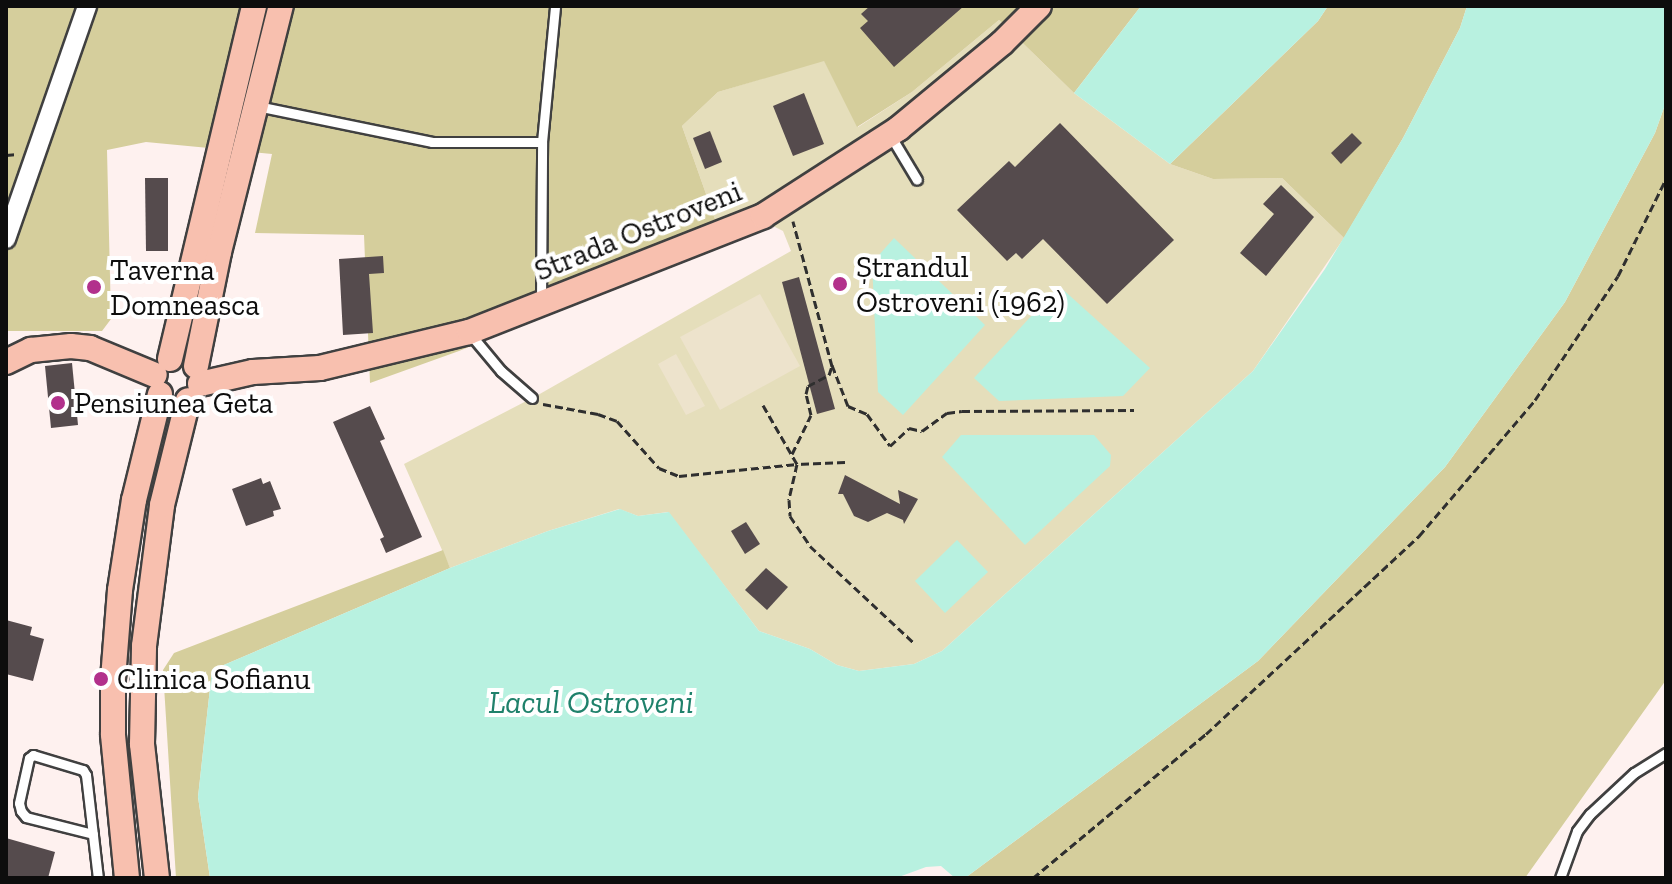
<!DOCTYPE html>
<meta charset="utf-8">
<style>
body{margin:0}
#map{position:relative;width:1672px;height:884px;overflow:hidden;background:#fef1ef;font-family:"Zilla Slab",serif}
div>[style]{position:absolute}
.green>*{inset:0;background:#e5debb}
.forest>*{inset:0;background:#d5ce9c}
.pitch>*{inset:0;background:#ede3cc}
.water>*{inset:0;background:#b8f1e0}
.building>*{inset:0;background:#554b4d}
.path>*{height:3px;margin-top:-1.5px;transform-origin:0;background:repeating-linear-gradient(90deg,#2f2f2f 0 8px,transparent 0 12px)}
.roads{filter:drop-shadow(2px 0 #404040) drop-shadow(-2px 0 #404040) drop-shadow(0 2px #404040) drop-shadow(0 -2px #404040)}
.lane>*{height:9px;margin:-4.5px;padding:0 4.5px;transform-origin:4.5px;border-radius:4.5px;background:#fff}
.street>*{height:18px;margin:-9px;padding:0 9px;transform-origin:9px;border-radius:9px;background:#fff}
.secondary>*{height:24px;margin:-12px;padding:0 12px;transform-origin:12px;border-radius:12px;background:#f8c0af}
.dots>*{width:22px;height:22px;translate:-50% -50%;box-sizing:border-box;border:4px solid #fff;border-radius:50%}
span{translate:-50% -50%;white-space:nowrap;text-align:center;line-height:1.15;-webkit-text-stroke:8px #fff;paint-order:stroke}
.street-label{font-size:30px;color:#0d0d0d}
.poi-label{font-size:30px;color:#0d0d0d}
.left{translate:0 -50%;text-align:left}
.water-label{font-size:32px;color:#1f816b;font-style:italic}
.frame{position:absolute;inset:0;border:8px solid #0d0d0d;pointer-events:none}
</style>
<div id="map">
<div class="green">
<div style="clip-path:polygon(999px 20px,1074px 93px,1170px 164px,1213px 179px,1282px 178px,1344px 238px,1253px 371px,942px 651px,914px 664px,859px 671px,837px 665px,810px 649px,759px 631px,668px 512px,638px 516px,619px 509px,548px 531px,450px 568px,404px 464px,538px 395px,791px 251px,783px 231px,767px 223px,723px 242px,682px 126px,718px 92px,824px 60px,858px 127px,912px 92px)"></div>
</div>
<div class="forest">
<div style="clip-path:polygon(6px 6px,1141px 6px,1074px 93px,999px 20px,912px 92px,857px 127px,824px 61px,718px 92px,682px 126px,723px 242px,459px 351px,370px 383px,364px 235px,255px 233px,272px 154px,146px 142px,107px 150px,111px 319px,102px 331px,6px 331px)"></div>
<div style="clip-path:polygon(1328px 6px,1467px 6px,1460px 28px,1403px 138px,1344px 238px,1282px 178px,1213px 179px,1170px 164px,1318px 21px)"></div>
<div style="clip-path:polygon(1666px 102px,1666px 680px,1525px 878px,965px 878px,1258px 661px,1445px 467px,1565px 302px,1655px 133px)"></div>
<div style="clip-path:polygon(443px 550px,450px 568px,212px 670px,198px 797px,210px 878px,176px 878px,163px 670px,174px 653px)"></div>
</div>
<div class="pitch">
<div style="clip-path:polygon(760px 294px,800px 366px,720px 410px,680px 337px)"></div>
<div style="clip-path:polygon(676px 354px,705px 406px,686px 415px,658px 364px)"></div>
</div>
<div class="water">
<div style="clip-path:polygon(1141px 6px,1328px 6px,1318px 21px,1170px 164px,1074px 93px)"></div>
<div style="clip-path:polygon(1467px 6px,1666px 6px,1666px 102px,1655px 133px,1565px 302px,1445px 467px,1258px 661px,965px 878px,955px 878px,941px 866px,926px 867px,896px 878px,210px 878px,198px 797px,212px 670px,450px 568px,548px 531px,620px 509px,638px 516px,669px 512px,759px 631px,810px 649px,837px 665px,859px 671px,914px 664px,942px 651px,1253px 371px,1325px 269px,1403px 138px,1460px 28px)"></div>
<div style="clip-path:polygon(894px 238px,985px 325px,903px 415px,878px 392px,872px 263px)"></div>
<div style="clip-path:polygon(1059px 286px,1150px 368px,1123px 396px,999px 401px,974px 378px)"></div>
<div style="clip-path:polygon(961px 435px,1094px 435px,1111px 455px,1110px 466px,1025px 545px,942px 457px)"></div>
<div style="clip-path:polygon(957px 540px,988px 572px,945px 613px,915px 581px)"></div>
</div>
<div class="building">
<div style="clip-path:polygon(870px 6px,964px 6px,894px 67px,860px 28px,868px 21px,861px 14px)"></div>
<div style="clip-path:polygon(804px 93px,824px 144px,793px 156px,773px 106px)"></div>
<div style="clip-path:polygon(1060px 123px,1174px 240px,1107px 304px,1043px 239px,1022px 259px,1016px 253px,1007px 261px,957px 210px,1009px 161px,1015px 167px)"></div>
<div style="clip-path:polygon(710px 131px,722px 162px,705px 169px,693px 138px)"></div>
<div style="clip-path:polygon(1352px 133px,1362px 143px,1341px 164px,1331px 153px)"></div>
<div style="clip-path:polygon(145px 178px,168px 178px,168px 251px,146px 251px)"></div>
<div style="clip-path:polygon(1281px 185px,1314px 217px,1266px 276px,1240px 253px,1274px 214px,1263px 204px)"></div>
<div style="clip-path:polygon(383px 256px,384px 273px,369px 274px,373px 333px,343px 335px,339px 259px)"></div>
<div style="clip-path:polygon(799px 277px,835px 409px,817px 414px,782px 282px)"></div>
<div style="clip-path:polygon(72px 363px,78px 425px,51px 428px,45px 366px)"></div>
<div style="clip-path:polygon(370px 406px,385px 439px,380px 441px,422px 537px,386px 553px,380px 539px,384px 537px,333px 422px)"></div>
<div style="clip-path:polygon(845px 475px,900px 504px,898px 490px,918px 499px,904px 524px,903px 520px,887px 513px,868px 522px,854px 516px,843px 494px,838px 494px)"></div>
<div style="clip-path:polygon(261px 478px,263px 484px,270px 481px,281px 509px,273px 511px,274px 516px,246px 526px,232px 489px)"></div>
<div style="clip-path:polygon(746px 522px,760px 544px,745px 554px,731px 531px)"></div>
<div style="clip-path:polygon(766px 568px,788px 587px,767px 610px,745px 590px)"></div>
<div style="clip-path:polygon(6px 620px,32px 627px,30px 635px,44px 639px,33px 681px,6px 674px)"></div>
<div style="clip-path:polygon(6px 838px,55px 852px,48px 878px,6px 878px)"></div>
</div>
<div class="path">
<div style="left:6px;top:155px;width:12px;rotate:-5deg"></div>
<div style="left:832px;top:365px;width:44px;rotate:68.7deg"></div>
<div style="left:848px;top:406px;width:21px;rotate:23deg"></div>
<div style="left:867px;top:414px;width:39px;rotate:54deg"></div>
<div style="left:890px;top:446px;width:26px;rotate:-43deg"></div>
<div style="left:909px;top:428px;width:13px;rotate:13deg"></div>
<div style="left:922px;top:431px;width:31px;rotate:-36deg"></div>
<div style="left:947px;top:413px;width:15px;rotate:-8deg"></div>
<div style="left:962px;top:411px;width:172px;rotate:-0.3deg"></div>
<div style="left:543px;top:404px;width:56px;rotate:10.3deg"></div>
<div style="left:598px;top:414px;width:20px;rotate:20deg"></div>
<div style="left:617px;top:421px;width:63px;rotate:48.2deg"></div>
<div style="left:659px;top:468px;width:22px;rotate:22deg"></div>
<div style="left:679px;top:476px;width:119px;rotate:-5.8deg"></div>
<div style="left:797px;top:464px;width:68px;rotate:-120deg"></div>
<div style="left:792px;top:454px;width:43px;rotate:-64deg"></div>
<div style="left:811px;top:415px;width:22px;rotate:-103deg"></div>
<div style="left:806px;top:394px;width:8px;rotate:-76deg"></div>
<div style="left:808px;top:386px;width:24px;rotate:-28deg"></div>
<div style="left:829px;top:375px;width:9px;rotate:-72deg"></div>
<div style="left:832px;top:366px;width:150px;rotate:-105.1deg"></div>
<div style="left:845px;top:462px;width:48px;rotate:177.6deg"></div>
<div style="left:797px;top:464px;width:37px;rotate:103deg"></div>
<div style="left:789px;top:500px;width:16px;rotate:86deg"></div>
<div style="left:790px;top:516px;width:36px;rotate:56deg"></div>
<div style="left:810px;top:546px;width:141px;rotate:43deg"></div>
<div style="left:1033px;top:878px;width:225px;rotate:-39.8deg"></div>
<div style="left:1206px;top:734px;width:291px;rotate:-42.9deg"></div>
<div style="left:1419px;top:536px;width:179px;rotate:-49.5deg"></div>
<div style="left:1535px;top:400px;width:149px;rotate:-56.2deg"></div>
<div style="left:1618px;top:276px;width:108px;rotate:-63.7deg"></div>
</div>
<div class="roads">
<div class="lane">
<div style="left:257px;top:106px;width:179px;rotate:11.6deg"></div>
<div style="left:432px;top:142px;width:110px"></div>
<div style="left:890px;top:135px;width:52px;rotate:59deg"></div>
<div style="left:541px;top:302px;width:160px;rotate:-89.6deg"></div>
<div style="left:542px;top:142px;width:137px;rotate:-84.5deg"></div>
<div style="left:471px;top:335px;width:47px;rotate:50.2deg"></div>
<div style="left:501px;top:371px;width:41px;rotate:41.1deg"></div>
<div style="left:93px;top:834px;width:69px;rotate:-165.8deg"></div>
<div style="left:26px;top:817px;width:8px;rotate:-130deg"></div>
<div style="left:21px;top:811px;width:8px;rotate:-104deg"></div>
<div style="left:19px;top:803px;width:46px;rotate:-77.5deg"></div>
<div style="left:29px;top:758px;width:5px;rotate:-37deg"></div>
<div style="left:33px;top:755px;width:52px;rotate:16.7deg"></div>
<div style="left:83px;top:770px;width:6px;rotate:59deg"></div>
<div style="left:86px;top:775px;width:104px;rotate:83.4deg"></div>
<div style="left:1560px;top:878px;width:50px;rotate:-70.1deg"></div>
<div style="left:1577px;top:831px;width:21px;rotate:-53deg"></div>
<div style="left:1590px;top:814px;width:60px;rotate:-43deg"></div>
<div style="left:1634px;top:773px;width:38px;rotate:-32deg"></div>
</div>
<div class="street">
<div style="left:6px;top:239px;width:247px;rotate:-70.8deg"></div>
</div>
<div class="secondary">
<div style="left:170px;top:359px;width:363px;rotate:-76.6deg"></div>
<div style="left:6px;top:362px;width:28px;rotate:-26deg"></div>
<div style="left:31px;top:350px;width:40px;rotate:-5.7deg"></div>
<div style="left:71px;top:346px;width:19px;rotate:6deg"></div>
<div style="left:90px;top:348px;width:70px;rotate:22.6deg"></div>
<div style="left:196px;top:366px;width:116px;rotate:-78.6deg"></div>
<div style="left:219px;top:252px;width:254px;rotate:-75.9deg"></div>
<div style="left:200px;top:384px;width:54px;rotate:-12.8deg"></div>
<div style="left:253px;top:372px;width:67px;rotate:-3.4deg"></div>
<div style="left:320px;top:368px;width:153px;rotate:-13.6deg"></div>
<div style="left:469px;top:332px;width:316px;rotate:-21.5deg"></div>
<div style="left:763px;top:216px;width:161px;rotate:-32.8deg"></div>
<div style="left:898px;top:129px;width:135px;rotate:-39.6deg"></div>
<div style="left:1002px;top:43px;width:52px;rotate:-45deg"></div>
<div style="left:127px;top:878px;width:145px;rotate:-95.6deg"></div>
<div style="left:113px;top:734px;width:55px;rotate:-90deg"></div>
<div style="left:113px;top:679px;width:89px;rotate:-85.5deg"></div>
<div style="left:120px;top:590px;width:91px;rotate:-81.2deg"></div>
<div style="left:134px;top:500px;width:109px;rotate:-76.2deg"></div>
<div style="left:157px;top:878px;width:135px;rotate:-96.4deg"></div>
<div style="left:142px;top:744px;width:98px;rotate:-88.8deg"></div>
<div style="left:144px;top:646px;width:142px;rotate:-82.7deg"></div>
<div style="left:162px;top:505px;width:108px;rotate:-76.1deg"></div>
</div>
</div>
<div class="dots">
<div style="left:840px;top:284px;background:#b2318c"></div>
<div style="left:94px;top:287px;background:#b2318c"></div>
<div style="left:58px;top:403px;background:#b2318c"></div>
<div style="left:101px;top:679px;background:#b2318c"></div>
</div>
<div class="street-label">
<span style="left:638px;top:231px;rotate:-22deg">Strada Ostroveni</span>
</div>
<div class="poi-label">
<span class="left" style="left:856px;top:284px">Ștrandul<br>Ostroveni (1962)</span>
<span class="left" style="left:110px;top:287px">Taverna<br>Domneasca</span>
<span class="left" style="left:74px;top:403px">Pensiunea Geta</span>
<span class="left" style="left:117px;top:679px">Clinica Sofianu</span>
</div>
<div class="water-label">
<span style="left:591px;top:702px">Lacul Ostroveni</span>
</div>
<div class="frame"></div>
</div>
